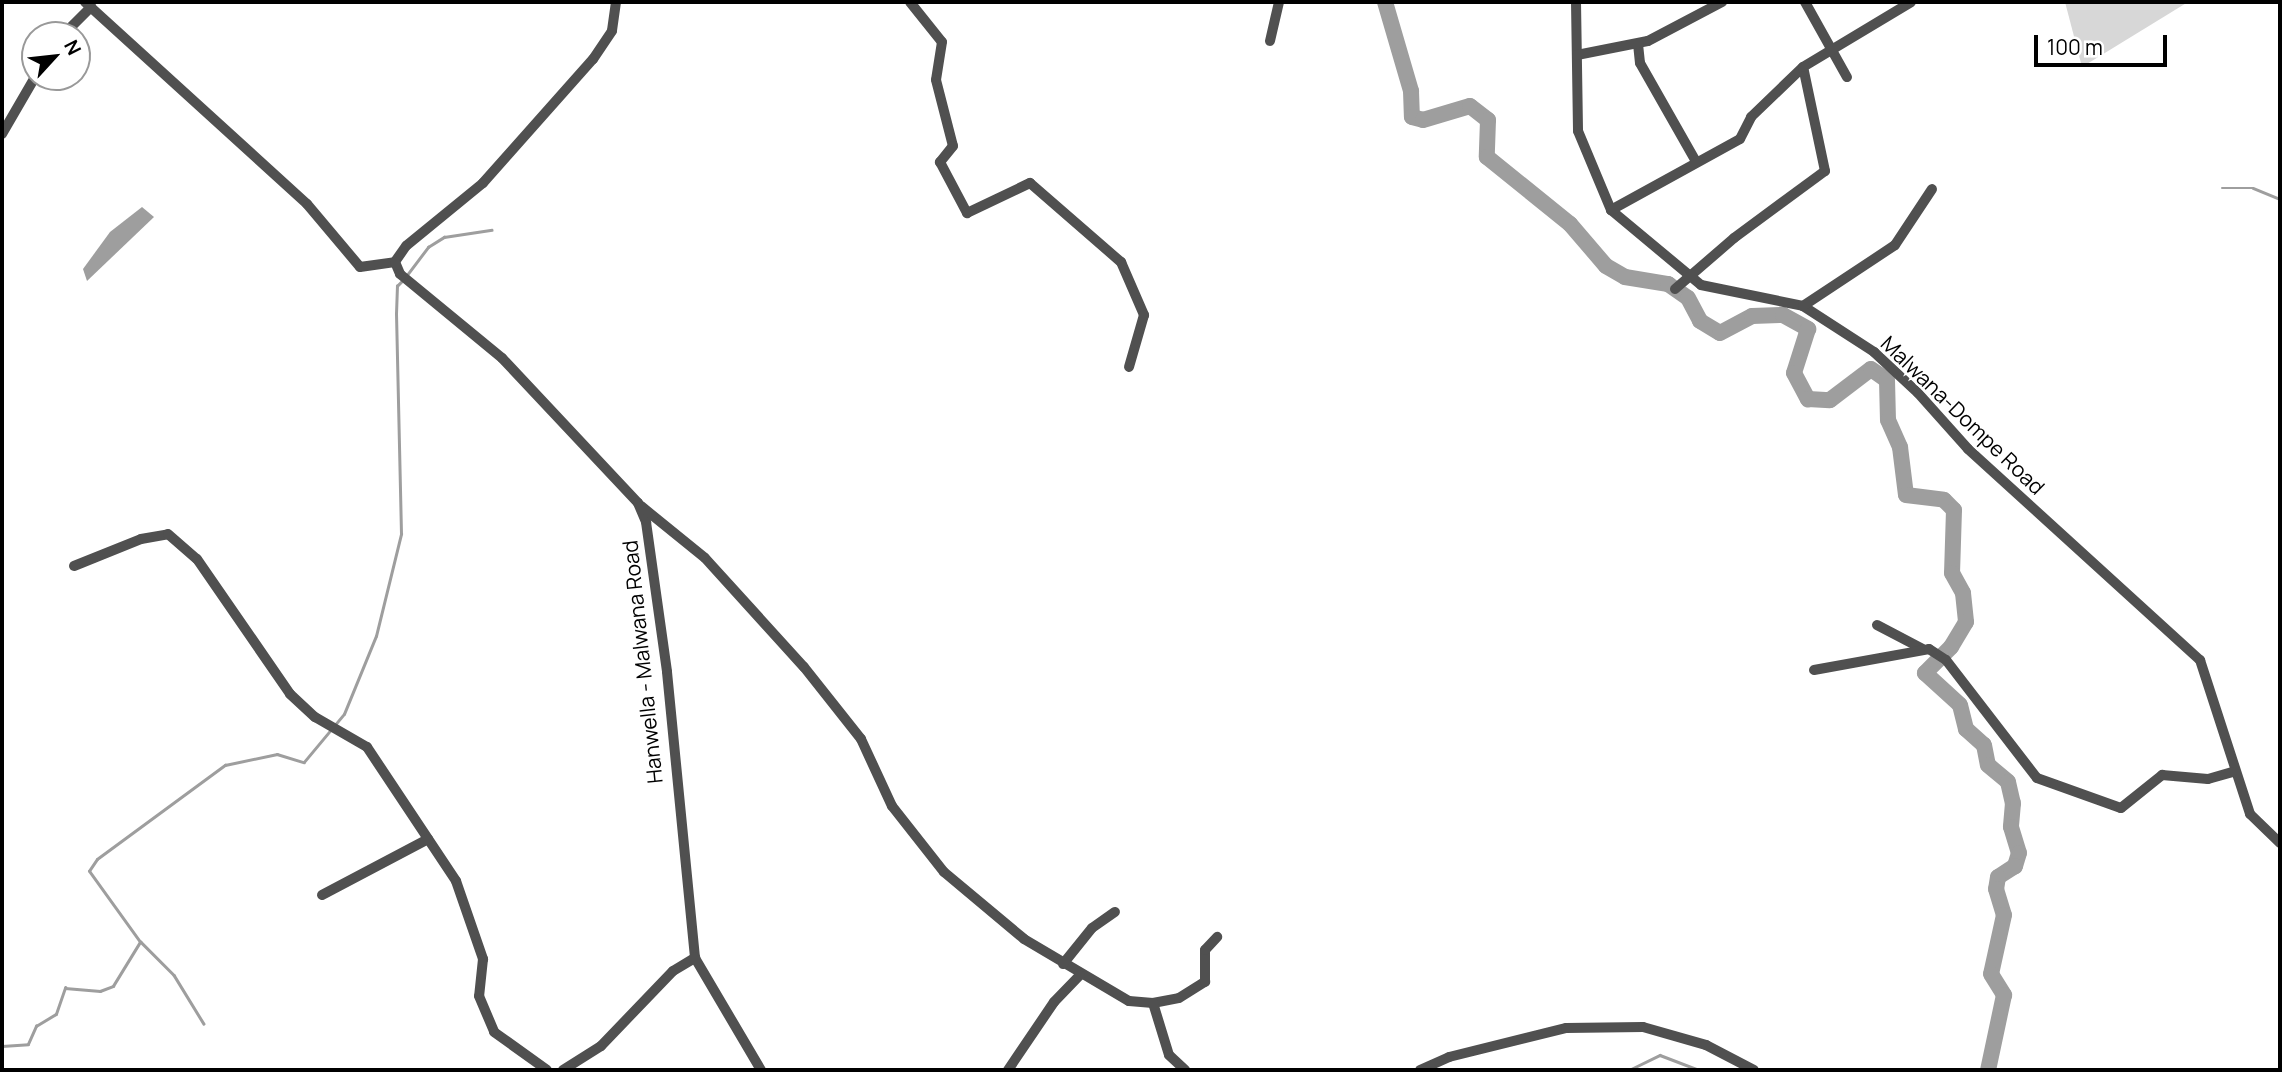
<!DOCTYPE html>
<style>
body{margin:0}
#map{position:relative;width:2282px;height:1072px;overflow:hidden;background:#fff;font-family:Manrope,sans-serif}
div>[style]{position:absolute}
.green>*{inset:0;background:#d7d7d7}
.water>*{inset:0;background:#9e9e9e}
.stream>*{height:2.5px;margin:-1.25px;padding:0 1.25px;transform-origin:1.25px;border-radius:1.25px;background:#9e9e9e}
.river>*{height:16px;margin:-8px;padding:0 8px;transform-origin:8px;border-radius:8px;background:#9e9e9e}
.minor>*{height:10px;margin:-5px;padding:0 5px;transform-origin:5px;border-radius:5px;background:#505050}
span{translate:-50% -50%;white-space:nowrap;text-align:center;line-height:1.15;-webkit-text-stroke:5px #fff;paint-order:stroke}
.street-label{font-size:21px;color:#000}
.frame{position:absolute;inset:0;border:4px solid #000;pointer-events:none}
.north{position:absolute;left:21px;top:21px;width:70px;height:70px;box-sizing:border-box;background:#fff;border:2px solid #999;border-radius:50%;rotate:63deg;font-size:19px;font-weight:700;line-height:28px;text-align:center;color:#000}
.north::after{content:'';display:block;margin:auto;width:24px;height:32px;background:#000;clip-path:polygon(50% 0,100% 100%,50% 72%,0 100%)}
.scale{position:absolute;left:2034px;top:35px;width:133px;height:32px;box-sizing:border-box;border:4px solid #000;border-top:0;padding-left:9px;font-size:21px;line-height:24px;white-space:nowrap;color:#000;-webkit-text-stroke:5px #fff;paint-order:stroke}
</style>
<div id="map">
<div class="green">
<div style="clip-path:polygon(2065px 2px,2188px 2px,2082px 67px)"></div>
</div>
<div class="water">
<div style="clip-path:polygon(142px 207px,154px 217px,87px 281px,83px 269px,110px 232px)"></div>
</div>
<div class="stream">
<div style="left:2222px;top:188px;width:31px"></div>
<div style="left:2253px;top:188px;width:29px;rotate:22deg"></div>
<div style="left:407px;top:275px;width:35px;rotate:-53deg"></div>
<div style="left:428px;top:247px;width:19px;rotate:-32deg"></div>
<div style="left:444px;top:237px;width:48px;rotate:-8.5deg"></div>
<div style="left:141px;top:942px;width:47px;rotate:45deg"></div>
<div style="left:174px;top:975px;width:57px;rotate:58.5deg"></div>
<div style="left:2px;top:1046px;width:26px;rotate:-4deg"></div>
<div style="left:28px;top:1044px;width:20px;rotate:-66deg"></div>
<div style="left:36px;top:1026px;width:23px;rotate:-31deg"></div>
<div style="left:56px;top:1014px;width:28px;rotate:-71deg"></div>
<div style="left:65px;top:988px;width:35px;rotate:5deg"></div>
<div style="left:100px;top:991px;width:14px;rotate:-21deg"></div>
<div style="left:113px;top:986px;width:52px;rotate:-58.5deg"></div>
<div style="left:140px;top:942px;width:87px;rotate:-125.7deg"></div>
<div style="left:89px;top:871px;width:14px;rotate:-56deg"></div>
<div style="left:97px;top:859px;width:159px;rotate:-36.3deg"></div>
<div style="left:225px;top:765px;width:53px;rotate:-11.9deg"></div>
<div style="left:277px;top:754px;width:28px;rotate:17deg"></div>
<div style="left:304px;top:762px;width:62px;rotate:-50.2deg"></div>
<div style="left:344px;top:714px;width:84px;rotate:-67.7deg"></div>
<div style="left:376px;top:636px;width:105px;rotate:-76.2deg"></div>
<div style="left:401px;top:534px;width:220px;rotate:-91.3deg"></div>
<div style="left:396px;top:314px;width:28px;rotate:-88deg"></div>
<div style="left:397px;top:286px;width:8px;rotate:-45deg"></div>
<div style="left:1629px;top:1070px;width:34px;rotate:-26deg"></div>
<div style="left:1660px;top:1055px;width:42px;rotate:21deg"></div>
</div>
<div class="river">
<div style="left:1385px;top:2px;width:93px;rotate:73.7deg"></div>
<div style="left:1411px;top:91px;width:26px;rotate:88deg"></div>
<div style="left:1412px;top:117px;width:11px;rotate:15deg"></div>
<div style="left:1423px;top:120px;width:49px;rotate:-16.6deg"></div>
<div style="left:1470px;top:106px;width:23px;rotate:38deg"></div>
<div style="left:1488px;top:120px;width:37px;rotate:92deg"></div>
<div style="left:1487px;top:157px;width:107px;rotate:38.9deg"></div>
<div style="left:1570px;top:224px;width:55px;rotate:49.4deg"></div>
<div style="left:1606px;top:266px;width:22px;rotate:30deg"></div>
<div style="left:1625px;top:277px;width:44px;rotate:9.2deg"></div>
<div style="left:1668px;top:284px;width:24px;rotate:35deg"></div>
<div style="left:1688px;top:298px;width:26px;rotate:62deg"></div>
<div style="left:1700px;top:321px;width:23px;rotate:31deg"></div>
<div style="left:1720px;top:333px;width:36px;rotate:-28deg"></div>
<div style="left:1752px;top:316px;width:31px;rotate:-2deg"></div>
<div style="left:1783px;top:315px;width:29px;rotate:29deg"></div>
<div style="left:1808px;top:329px;width:46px;rotate:107.7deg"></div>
<div style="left:1794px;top:373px;width:30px;rotate:62deg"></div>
<div style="left:1808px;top:399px;width:22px;rotate:3deg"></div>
<div style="left:1830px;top:400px;width:51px;rotate:-37.1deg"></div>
<div style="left:1871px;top:369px;width:19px;rotate:35deg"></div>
<div style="left:1887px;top:380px;width:40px;rotate:88.6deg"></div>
<div style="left:1888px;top:420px;width:30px;rotate:66deg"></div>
<div style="left:1900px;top:447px;width:48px;rotate:82.9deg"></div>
<div style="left:1906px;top:495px;width:38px;rotate:7deg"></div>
<div style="left:1944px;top:500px;width:14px;rotate:45deg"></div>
<div style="left:1954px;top:510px;width:63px;rotate:91.8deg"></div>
<div style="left:1952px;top:573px;width:23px;rotate:61deg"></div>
<div style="left:1963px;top:593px;width:29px;rotate:84deg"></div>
<div style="left:1966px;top:622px;width:29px;rotate:121deg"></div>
<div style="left:1951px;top:647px;width:37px;rotate:135deg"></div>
<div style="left:1925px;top:673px;width:47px;rotate:42.4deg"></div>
<div style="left:1960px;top:705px;width:25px;rotate:76deg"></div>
<div style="left:1966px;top:729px;width:24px;rotate:42deg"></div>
<div style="left:1984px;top:745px;width:20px;rotate:79deg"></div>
<div style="left:1988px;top:765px;width:26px;rotate:40deg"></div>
<div style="left:2008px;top:782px;width:22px;rotate:77deg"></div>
<div style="left:2013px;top:803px;width:24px;rotate:95deg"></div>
<div style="left:2011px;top:827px;width:27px;rotate:73deg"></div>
<div style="left:2019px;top:853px;width:14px;rotate:107deg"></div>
<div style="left:2015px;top:866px;width:20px;rotate:147deg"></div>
<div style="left:1998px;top:877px;width:12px;rotate:99deg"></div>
<div style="left:1996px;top:889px;width:27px;rotate:73deg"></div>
<div style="left:2004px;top:915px;width:60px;rotate:102.4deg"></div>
<div style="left:1991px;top:974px;width:25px;rotate:58deg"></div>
<div style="left:2004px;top:995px;width:77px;rotate:102deg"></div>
</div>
<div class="minor">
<div style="left:85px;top:2px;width:300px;rotate:42.3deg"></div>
<div style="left:307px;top:204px;width:82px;rotate:49.9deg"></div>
<div style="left:360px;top:267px;width:35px;rotate:-8deg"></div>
<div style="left:616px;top:2px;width:29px;rotate:98deg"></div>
<div style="left:612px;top:31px;width:34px;rotate:124deg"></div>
<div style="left:593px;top:59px;width:166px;rotate:131.6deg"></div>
<div style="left:483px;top:183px;width:99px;rotate:140.7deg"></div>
<div style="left:406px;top:246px;width:19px;rotate:125deg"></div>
<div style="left:395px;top:262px;width:13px;rotate:67deg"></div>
<div style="left:400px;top:274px;width:132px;rotate:39.5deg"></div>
<div style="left:502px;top:358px;width:199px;rotate:46.8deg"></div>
<div style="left:638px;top:503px;width:21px;rotate:67deg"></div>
<div style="left:646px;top:522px;width:151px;rotate:82deg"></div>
<div style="left:667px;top:672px;width:287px;rotate:84.4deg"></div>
<div style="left:695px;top:958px;width:130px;rotate:59.5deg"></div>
<div style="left:910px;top:2px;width:51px;rotate:51.3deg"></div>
<div style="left:942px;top:42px;width:38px;rotate:99deg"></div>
<div style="left:936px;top:80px;width:68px;rotate:75.6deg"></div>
<div style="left:953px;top:146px;width:21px;rotate:129deg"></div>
<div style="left:940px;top:162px;width:58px;rotate:62.1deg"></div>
<div style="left:967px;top:213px;width:70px;rotate:-25.5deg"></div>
<div style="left:1030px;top:183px;width:121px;rotate:41deg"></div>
<div style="left:1121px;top:262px;width:58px;rotate:66.5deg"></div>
<div style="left:1144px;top:315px;width:54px;rotate:106.1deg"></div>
<div style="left:1576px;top:2px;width:129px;rotate:89.1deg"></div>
<div style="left:1578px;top:131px;width:86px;rotate:67.3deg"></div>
<div style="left:1611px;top:210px;width:117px;rotate:39.8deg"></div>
<div style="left:1701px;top:285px;width:104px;rotate:11.6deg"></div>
<div style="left:1803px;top:306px;width:85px;rotate:32.9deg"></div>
<div style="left:1874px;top:352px;width:60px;rotate:43deg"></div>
<div style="left:1918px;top:393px;width:75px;rotate:48.2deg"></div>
<div style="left:1968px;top:449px;width:314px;rotate:42.3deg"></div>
<div style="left:2200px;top:660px;width:162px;rotate:72deg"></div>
<div style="left:2250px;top:814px;width:42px;rotate:44deg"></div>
<div style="left:1805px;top:2px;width:86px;rotate:60.8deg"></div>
<div style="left:63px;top:35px;width:40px;rotate:-45deg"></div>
<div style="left:1270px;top:41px;width:40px;rotate:-77deg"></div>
<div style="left:1638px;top:44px;width:19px;rotate:84deg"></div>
<div style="left:1640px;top:63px;width:112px;rotate:60.4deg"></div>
<div style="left:1577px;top:55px;width:72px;rotate:-11.2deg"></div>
<div style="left:1648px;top:41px;width:84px;rotate:-27.8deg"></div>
<div style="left:2px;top:134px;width:66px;rotate:-59.9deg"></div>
<div style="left:1611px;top:210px;width:147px;rotate:-28.8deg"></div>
<div style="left:1740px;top:139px;width:25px;rotate:-63deg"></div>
<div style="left:1751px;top:117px;width:72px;rotate:-43.9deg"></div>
<div style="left:1675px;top:289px;width:78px;rotate:-40.8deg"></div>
<div style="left:1734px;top:238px;width:113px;rotate:-36.4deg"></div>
<div style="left:1825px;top:171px;width:106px;rotate:-101.9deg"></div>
<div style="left:1803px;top:67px;width:126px;rotate:-31deg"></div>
<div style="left:1803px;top:306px;width:110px;rotate:-33.5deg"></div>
<div style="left:1895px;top:245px;width:67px;rotate:-56.5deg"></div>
<div style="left:641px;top:506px;width:82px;rotate:39.1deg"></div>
<div style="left:705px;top:558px;width:147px;rotate:47.8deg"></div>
<div style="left:804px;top:667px;width:92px;rotate:51.6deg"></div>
<div style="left:861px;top:739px;width:74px;rotate:65.2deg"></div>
<div style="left:892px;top:806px;width:84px;rotate:51.8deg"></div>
<div style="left:944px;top:872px;width:104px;rotate:39.9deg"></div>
<div style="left:1024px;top:939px;width:122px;rotate:30.6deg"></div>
<div style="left:1129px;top:1001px;width:24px;rotate:5deg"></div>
<div style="left:1153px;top:1003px;width:26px;rotate:-11deg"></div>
<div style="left:1179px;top:998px;width:31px;rotate:-32deg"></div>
<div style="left:1205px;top:982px;width:32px;rotate:-90deg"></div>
<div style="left:1205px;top:950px;width:18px;rotate:-47deg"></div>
<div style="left:74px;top:566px;width:72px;rotate:-21.9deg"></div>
<div style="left:141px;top:539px;width:27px;rotate:-10deg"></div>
<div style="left:168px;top:534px;width:38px;rotate:41deg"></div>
<div style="left:197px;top:559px;width:164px;rotate:55.4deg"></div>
<div style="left:290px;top:694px;width:34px;rotate:43deg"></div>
<div style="left:315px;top:717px;width:60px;rotate:30deg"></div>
<div style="left:367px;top:747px;width:161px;rotate:56.4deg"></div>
<div style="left:456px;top:881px;width:83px;rotate:70.9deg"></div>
<div style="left:483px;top:959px;width:37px;rotate:96deg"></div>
<div style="left:479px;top:996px;width:39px;rotate:67deg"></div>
<div style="left:494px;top:1032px;width:65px;rotate:35.6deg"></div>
<div style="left:1877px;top:625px;width:52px;rotate:27.6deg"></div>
<div style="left:1814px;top:670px;width:117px;rotate:-10.3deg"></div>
<div style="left:1929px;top:649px;width:20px;rotate:33deg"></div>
<div style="left:1946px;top:660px;width:149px;rotate:52.4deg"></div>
<div style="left:2037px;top:778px;width:89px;rotate:19.7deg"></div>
<div style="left:2121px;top:808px;width:53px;rotate:-38.8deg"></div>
<div style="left:2162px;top:775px;width:46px;rotate:5deg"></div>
<div style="left:2208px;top:779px;width:25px;rotate:-16deg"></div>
<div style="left:322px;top:895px;width:120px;rotate:-27.8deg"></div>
<div style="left:1063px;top:964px;width:46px;rotate:-51.1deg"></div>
<div style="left:1092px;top:928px;width:28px;rotate:-35deg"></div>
<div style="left:1153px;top:1003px;width:54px;rotate:72.9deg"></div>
<div style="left:1169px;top:1055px;width:22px;rotate:43deg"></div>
<div style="left:563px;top:1070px;width:45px;rotate:-32.3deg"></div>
<div style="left:601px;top:1046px;width:104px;rotate:-46.2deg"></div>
<div style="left:673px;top:971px;width:26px;rotate:-31deg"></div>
<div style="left:1008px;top:1070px;width:82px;rotate:-55.9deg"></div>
<div style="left:1054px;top:1002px;width:37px;rotate:-46deg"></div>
<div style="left:1420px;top:1070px;width:32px;rotate:-24deg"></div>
<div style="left:1449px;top:1057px;width:121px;rotate:-13.9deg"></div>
<div style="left:1566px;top:1028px;width:77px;rotate:-0.7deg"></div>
<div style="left:1643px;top:1027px;width:66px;rotate:15.9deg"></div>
<div style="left:1706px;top:1045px;width:54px;rotate:27.5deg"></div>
</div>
<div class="street-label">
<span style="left:1963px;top:415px;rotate:44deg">Malwana-Dompe Road</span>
<span style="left:642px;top:662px;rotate:-96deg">Hanwella - Malwana Road</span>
</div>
<div class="frame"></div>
<div class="north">N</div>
<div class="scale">100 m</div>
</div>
